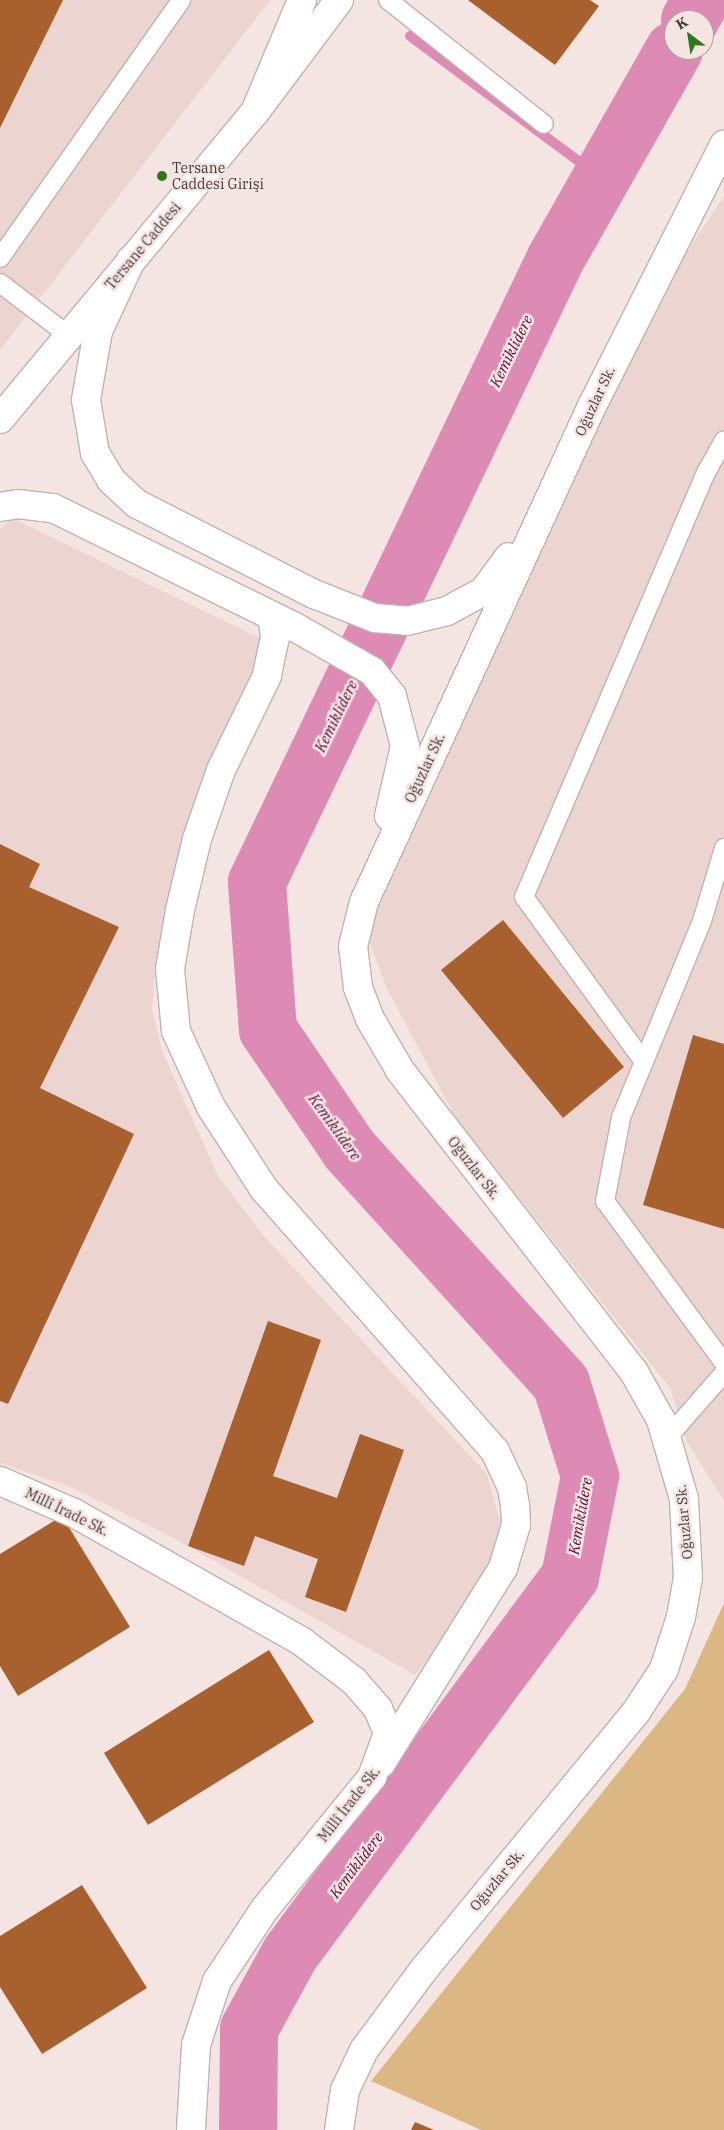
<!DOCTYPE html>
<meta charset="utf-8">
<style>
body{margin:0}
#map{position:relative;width:724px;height:2130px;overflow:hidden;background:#f5e5e2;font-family:"IBM Plex Serif",serif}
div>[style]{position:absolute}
.built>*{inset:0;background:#ecd5d0}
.green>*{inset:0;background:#ddb783}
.stream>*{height:10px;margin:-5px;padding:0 5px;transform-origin:5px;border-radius:5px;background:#dd8ab5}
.river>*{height:58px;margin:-29px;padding:0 29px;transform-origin:29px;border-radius:29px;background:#dd8ab5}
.building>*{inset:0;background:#a8602e}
.roads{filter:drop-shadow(1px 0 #c1b2af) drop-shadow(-1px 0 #c1b2af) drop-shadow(0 1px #c1b2af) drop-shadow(0 -1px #c1b2af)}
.lane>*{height:18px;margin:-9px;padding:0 9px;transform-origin:9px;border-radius:9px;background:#fff}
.secondary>*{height:28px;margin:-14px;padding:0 14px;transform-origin:14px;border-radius:14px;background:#fff}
.highway>*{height:28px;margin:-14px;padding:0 14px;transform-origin:14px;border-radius:14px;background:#fff}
.dots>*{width:14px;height:14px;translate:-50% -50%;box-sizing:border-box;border:2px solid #f5e5e2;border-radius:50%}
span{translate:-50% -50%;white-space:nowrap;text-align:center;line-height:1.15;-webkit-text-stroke:5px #f5e5e2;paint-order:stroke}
.poi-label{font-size:14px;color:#413b3a}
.left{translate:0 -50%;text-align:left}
.street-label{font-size:14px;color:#413b3a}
.water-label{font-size:15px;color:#570e3b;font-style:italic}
.north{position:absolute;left:664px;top:10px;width:50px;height:50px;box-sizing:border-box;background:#f5e5e2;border:1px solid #ada19f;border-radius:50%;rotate:329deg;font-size:14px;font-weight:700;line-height:20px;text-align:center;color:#413b3a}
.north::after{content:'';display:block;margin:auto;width:18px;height:22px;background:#2f781d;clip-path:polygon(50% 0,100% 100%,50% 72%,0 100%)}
</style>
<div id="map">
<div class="built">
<div style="clip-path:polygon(0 0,270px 0,0 350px)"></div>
<div style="clip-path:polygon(724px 196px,724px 1501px,687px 1442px,670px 1388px,456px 1118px,386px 987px,365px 930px,486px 641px,677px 267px)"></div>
<div style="clip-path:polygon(12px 518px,270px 643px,193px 807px,155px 969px,152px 1010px,162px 1051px,218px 1176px,262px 1234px,487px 1474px,505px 1540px,476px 1598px,415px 1675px,168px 1535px,71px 1487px,0 1463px,0 530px)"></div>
</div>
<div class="green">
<div style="clip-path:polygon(724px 1603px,724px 2130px,481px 2130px,371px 2081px,685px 1689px)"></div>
</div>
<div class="stream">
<div style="left:410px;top:36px;width:242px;rotate:36.6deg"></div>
</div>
<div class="river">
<div style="left:690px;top:20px;width:23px;rotate:-61deg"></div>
<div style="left:248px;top:2130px;width:101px;rotate:-89.4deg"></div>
<div style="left:249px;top:2029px;width:85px;rotate:-61.3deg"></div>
<div style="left:290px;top:1954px;width:470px;rotate:-53.4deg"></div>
<div style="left:570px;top:1577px;width:103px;rotate:-78.8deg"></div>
<div style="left:590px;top:1476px;width:97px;rotate:-107.3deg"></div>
<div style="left:561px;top:1383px;width:316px;rotate:-132.2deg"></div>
<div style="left:349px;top:1149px;width:144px;rotate:-124.2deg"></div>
<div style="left:268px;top:1030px;width:148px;rotate:-94.3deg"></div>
<div style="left:257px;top:882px;width:692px;rotate:-64.4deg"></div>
<div style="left:556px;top:258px;width:239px;rotate:-60.4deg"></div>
</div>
<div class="building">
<div style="clip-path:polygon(0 0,63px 0,0 128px)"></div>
<div style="clip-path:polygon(468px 0,590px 0,599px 6px,555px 65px)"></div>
<div style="clip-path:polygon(0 844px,40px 864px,29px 887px,119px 927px,40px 1088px,134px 1134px,8px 1404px,0 1401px)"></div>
<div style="clip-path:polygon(503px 920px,624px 1067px,563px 1118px,441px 970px)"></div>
<div style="clip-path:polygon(693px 1035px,724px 1044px,724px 1229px,643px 1205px)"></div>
<div style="clip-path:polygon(268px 1321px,321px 1340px,273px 1476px,337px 1498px,360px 1434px,404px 1450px,346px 1612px,305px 1597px,318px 1559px,255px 1536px,244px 1566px,188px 1546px)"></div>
<div style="clip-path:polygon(62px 1516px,130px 1627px,18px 1696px,0 1666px,0 1554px)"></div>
<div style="clip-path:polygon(269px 1650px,314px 1722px,148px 1825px,104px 1753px)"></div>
<div style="clip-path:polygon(82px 1885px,147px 1988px,42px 2054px,0 1987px,0 1936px)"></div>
<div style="clip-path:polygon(415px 2122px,434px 2130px,411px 2130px)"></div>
</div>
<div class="roads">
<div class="lane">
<div style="left:388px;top:0;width:199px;rotate:38.5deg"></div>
<div style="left:0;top:258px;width:315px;rotate:-54.9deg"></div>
<div style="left:0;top:283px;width:87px;rotate:37.5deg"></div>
<div style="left:724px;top:848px;width:76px;rotate:106.8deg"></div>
<div style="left:702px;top:921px;width:213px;rotate:112.4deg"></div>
<div style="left:621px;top:1118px;width:85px;rotate:100.9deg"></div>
<div style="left:605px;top:1201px;width:201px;rotate:53.7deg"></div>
<div style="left:644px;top:1062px;width:204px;rotate:-126deg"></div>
<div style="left:524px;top:897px;width:464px;rotate:-66.8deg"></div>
<div style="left:707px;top:471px;width:35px;rotate:-61deg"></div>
<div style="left:668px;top:1437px;width:85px;rotate:-48.8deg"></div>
</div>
<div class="secondary">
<div style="left:131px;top:260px;width:78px;rotate:114.9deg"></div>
<div style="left:98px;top:331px;width:70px;rotate:99.9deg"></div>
<div style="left:86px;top:400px;width:54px;rotate:80.4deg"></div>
<div style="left:95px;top:453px;width:31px;rotate:59deg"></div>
<div style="left:111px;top:480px;width:35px;rotate:43deg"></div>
<div style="left:137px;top:504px;width:199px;rotate:27deg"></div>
<div style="left:314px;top:594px;width:66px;rotate:21.5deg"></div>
<div style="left:375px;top:618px;width:32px;rotate:5deg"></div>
<div style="left:407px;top:621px;width:41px;rotate:-14deg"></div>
<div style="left:447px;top:611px;width:42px;rotate:-28.4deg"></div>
<div style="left:484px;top:591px;width:42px;rotate:-53.7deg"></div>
<div style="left:0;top:419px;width:399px;rotate:-50.3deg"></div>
<div style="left:255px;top:112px;width:140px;rotate:-53.1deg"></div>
<div style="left:0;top:507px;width:18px;rotate:-9deg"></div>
<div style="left:18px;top:504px;width:35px;rotate:7deg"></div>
<div style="left:53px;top:508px;width:267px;rotate:26.2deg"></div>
<div style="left:293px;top:626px;width:91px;rotate:29.7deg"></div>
<div style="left:372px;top:671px;width:32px;rotate:51deg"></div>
<div style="left:392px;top:696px;width:52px;rotate:75.4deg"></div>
<div style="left:405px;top:746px;width:72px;rotate:102.9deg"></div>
<div style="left:272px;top:617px;width:20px;rotate:81deg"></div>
<div style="left:275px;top:637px;width:40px;rotate:102deg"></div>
<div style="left:267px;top:676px;width:105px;rotate:116.1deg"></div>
<div style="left:221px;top:770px;width:73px;rotate:109.2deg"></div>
<div style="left:197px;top:839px;width:73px;rotate:103.5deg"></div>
<div style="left:180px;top:910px;width:60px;rotate:99.6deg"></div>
<div style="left:170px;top:969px;width:62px;rotate:84.5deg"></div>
<div style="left:176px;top:1031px;width:84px;rotate:65.3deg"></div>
<div style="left:211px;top:1107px;width:98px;rotate:57.1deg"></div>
<div style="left:264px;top:1189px;width:349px;rotate:48.6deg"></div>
<div style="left:495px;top:1451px;width:40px;rotate:65deg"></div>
<div style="left:512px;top:1487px;width:18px;rotate:81deg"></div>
<div style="left:515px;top:1505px;width:20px;rotate:87deg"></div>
<div style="left:516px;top:1525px;width:45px;rotate:106.8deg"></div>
<div style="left:503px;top:1568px;width:230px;rotate:122deg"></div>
<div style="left:0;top:1481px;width:81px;rotate:23.4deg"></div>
<div style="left:74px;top:1513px;width:261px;rotate:29.4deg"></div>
<div style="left:301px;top:1641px;width:66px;rotate:37deg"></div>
<div style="left:354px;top:1681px;width:37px;rotate:49deg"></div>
<div style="left:378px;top:1709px;width:26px;rotate:67deg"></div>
<div style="left:388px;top:1733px;width:47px;rotate:110deg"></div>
<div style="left:372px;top:1777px;width:171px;rotate:129.1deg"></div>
<div style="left:264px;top:1910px;width:85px;rotate:123.5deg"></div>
<div style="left:217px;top:1981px;width:67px;rotate:108.2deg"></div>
<div style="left:196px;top:2045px;width:85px;rotate:93.4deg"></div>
<div style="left:339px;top:2130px;width:40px;rotate:-81.5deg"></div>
<div style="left:345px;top:2090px;width:44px;rotate:-64.6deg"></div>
<div style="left:364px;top:2050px;width:102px;rotate:-53.4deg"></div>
<div style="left:425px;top:1968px;width:332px;rotate:-50.5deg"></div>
<div style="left:636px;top:1712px;width:51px;rotate:-56.9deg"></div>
<div style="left:664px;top:1669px;width:55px;rotate:-71.9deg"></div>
<div style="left:681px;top:1617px;width:39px;rotate:-80deg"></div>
<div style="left:688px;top:1579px;width:80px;rotate:-92.9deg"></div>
<div style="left:684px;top:1499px;width:82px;rotate:-106.2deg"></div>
<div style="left:661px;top:1420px;width:55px;rotate:-119.4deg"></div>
<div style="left:634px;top:1372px;width:382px;rotate:-127.8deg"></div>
<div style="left:400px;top:1070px;width:59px;rotate:-120.5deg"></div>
<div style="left:370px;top:1019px;width:34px;rotate:-111deg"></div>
<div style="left:358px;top:987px;width:41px;rotate:-97deg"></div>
<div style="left:353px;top:946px;width:45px;rotate:-76deg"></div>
<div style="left:364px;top:902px;width:544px;rotate:-65.32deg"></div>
<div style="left:591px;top:408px;width:295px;rotate:-63.2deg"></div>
</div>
<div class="highway">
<div style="left:255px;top:112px;width:121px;rotate:-67.2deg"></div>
</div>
</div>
<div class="dots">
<div style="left:162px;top:176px;background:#2f781d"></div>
</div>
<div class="poi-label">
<span class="left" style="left:172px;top:176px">Tersane<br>Caddesi Girişi</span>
</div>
<div class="street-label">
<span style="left:143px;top:246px;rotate:-50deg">Tersane Caddesi</span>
<span style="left:595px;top:401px;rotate:-65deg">Oğuzlar Sk.</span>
<span style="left:425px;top:768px;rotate:-65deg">Oğuzlar Sk.</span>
<span style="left:474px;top:1168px;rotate:52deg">Oğuzlar Sk.</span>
<span style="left:67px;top:1512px;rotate:26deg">Millî İrade Sk.</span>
<span style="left:684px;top:1522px;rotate:-95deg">Oğuzlar Sk.</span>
<span style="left:349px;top:1804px;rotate:-52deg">Millî İrade Sk.</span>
<span style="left:497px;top:1880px;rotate:-50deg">Oğuzlar Sk.</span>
</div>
<div class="water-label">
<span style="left:511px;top:351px;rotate:-64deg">Kemiklidere</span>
<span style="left:336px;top:716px;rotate:-64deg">Kemiklidere</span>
<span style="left:335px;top:1127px;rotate:54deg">Kemiklidere</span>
<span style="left:580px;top:1516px;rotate:-80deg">Kemiklidere</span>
<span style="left:356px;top:1865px;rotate:-53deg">Kemiklidere</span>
</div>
<div class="north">K</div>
</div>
